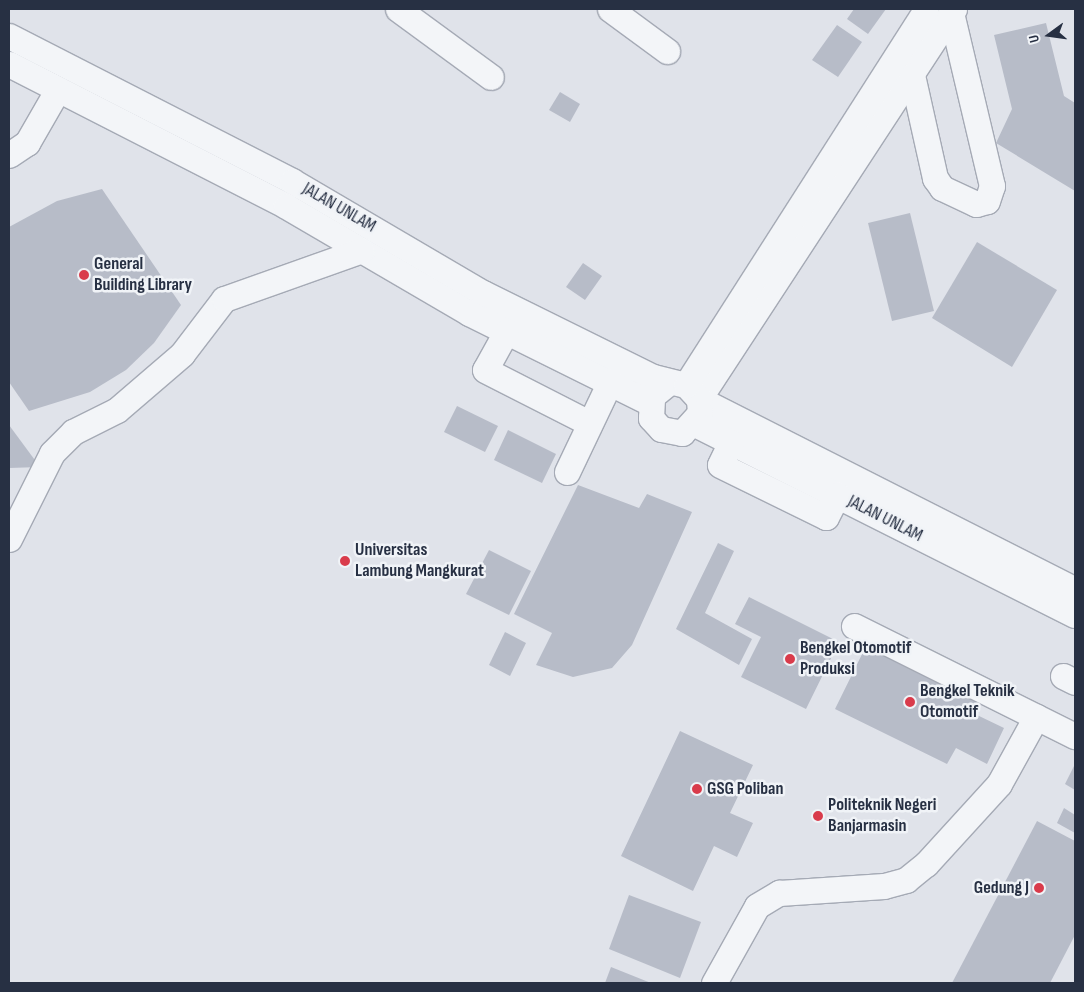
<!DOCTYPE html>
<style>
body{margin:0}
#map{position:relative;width:1084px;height:992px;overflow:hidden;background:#e0e3ea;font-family:"Sofia Sans Condensed",sans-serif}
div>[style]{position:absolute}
.building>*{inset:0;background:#b7bcc8}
.roads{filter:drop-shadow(1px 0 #a5aab5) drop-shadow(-1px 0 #a5aab5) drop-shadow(0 1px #a5aab5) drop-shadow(0 -1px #a5aab5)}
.minor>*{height:25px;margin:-12.5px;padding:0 12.5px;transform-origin:12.5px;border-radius:12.5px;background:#f3f5f8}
.dots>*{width:14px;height:14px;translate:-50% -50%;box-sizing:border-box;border:2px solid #f0f3f7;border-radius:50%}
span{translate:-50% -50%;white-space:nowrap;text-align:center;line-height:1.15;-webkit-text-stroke:5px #f0f3f7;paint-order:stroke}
.street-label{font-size:18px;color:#273043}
.poi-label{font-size:18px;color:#273043;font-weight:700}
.left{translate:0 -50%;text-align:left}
.right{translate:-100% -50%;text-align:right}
.frame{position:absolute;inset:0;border:10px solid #273043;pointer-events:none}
.north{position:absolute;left:1024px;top:10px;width:50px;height:50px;-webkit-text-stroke:4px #f0f3f7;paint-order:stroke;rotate:256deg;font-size:14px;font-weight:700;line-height:20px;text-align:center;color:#273043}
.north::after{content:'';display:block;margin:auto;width:18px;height:22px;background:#273043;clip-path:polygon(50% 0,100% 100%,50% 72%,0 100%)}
</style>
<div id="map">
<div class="building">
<div style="clip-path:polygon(854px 9px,886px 9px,868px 34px,847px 19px)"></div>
<div style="clip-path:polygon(1046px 23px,1064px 96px,1075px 103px,1075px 191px,996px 143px,1012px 109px,994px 35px)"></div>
<div style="clip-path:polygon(837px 25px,862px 42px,838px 77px,812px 60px)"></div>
<div style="clip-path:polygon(560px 92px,580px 104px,570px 122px,549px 110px)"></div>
<div style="clip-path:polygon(102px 189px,181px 305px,154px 343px,126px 370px,90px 392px,29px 411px,9px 382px,9px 227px,57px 201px)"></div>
<div style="clip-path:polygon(910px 213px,934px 311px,892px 321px,868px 223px)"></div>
<div style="clip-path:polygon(977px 242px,1057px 290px,1012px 367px,932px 318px)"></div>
<div style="clip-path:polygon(583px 263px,602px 276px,585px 300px,566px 287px)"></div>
<div style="clip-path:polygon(457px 406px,498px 426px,485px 452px,444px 432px)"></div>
<div style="clip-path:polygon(9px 425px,40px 467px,9px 468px)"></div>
<div style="clip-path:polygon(508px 430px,556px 454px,542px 483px,494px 460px)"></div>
<div style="clip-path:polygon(578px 485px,639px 508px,647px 494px,692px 512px,632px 645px,612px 668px,573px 677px,536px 665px,552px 633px,514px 614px)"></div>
<div style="clip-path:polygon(718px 543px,734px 551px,705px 613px,752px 639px,739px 665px,676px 629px)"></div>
<div style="clip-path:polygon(489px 550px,531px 571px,509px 615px,466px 594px)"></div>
<div style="clip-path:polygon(749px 597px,839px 642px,806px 709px,741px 677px,761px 637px,735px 624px)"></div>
<div style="clip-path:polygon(505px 632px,526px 643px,510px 676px,489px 665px)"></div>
<div style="clip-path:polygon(870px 638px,984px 695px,977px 715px,1004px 728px,987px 764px,956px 748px,947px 764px,835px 709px)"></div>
<div style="clip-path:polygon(680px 731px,753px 765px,730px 813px,753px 823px,737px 857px,714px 846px,693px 891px,621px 856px)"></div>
<div style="clip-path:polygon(1075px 764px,1075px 790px,1065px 784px)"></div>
<div style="clip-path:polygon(1064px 808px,1075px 815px,1075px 833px,1057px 823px)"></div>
<div style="clip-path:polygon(1037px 821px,1075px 841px,1075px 935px,1050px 983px,952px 983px)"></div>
<div style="clip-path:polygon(629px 895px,701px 922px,680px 978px,609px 949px)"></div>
<div style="clip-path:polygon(611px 967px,651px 983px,605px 983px)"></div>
</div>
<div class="roads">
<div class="minor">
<div style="left:398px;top:9px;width:115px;rotate:36.2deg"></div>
<div style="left:610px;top:9px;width:71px;rotate:36.4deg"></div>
<div style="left:954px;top:9px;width:466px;rotate:123.2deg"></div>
<div style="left:699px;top:399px;width:422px;rotate:26.9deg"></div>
<div style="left:9px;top:36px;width:318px;rotate:27.1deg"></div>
<div style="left:292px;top:181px;width:221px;rotate:30.4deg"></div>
<div style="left:483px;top:293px;width:190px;rotate:26.3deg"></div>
<div style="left:653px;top:377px;width:34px;rotate:14deg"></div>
<div style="left:686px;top:385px;width:19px;rotate:47deg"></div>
<div style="left:699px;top:399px;width:14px;rotate:86deg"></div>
<div style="left:700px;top:413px;width:27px;rotate:132deg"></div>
<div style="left:682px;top:433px;width:21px;rotate:-169deg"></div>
<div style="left:661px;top:429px;width:15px;rotate:-132deg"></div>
<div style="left:651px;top:418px;width:22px;rotate:-87deg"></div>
<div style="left:652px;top:396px;width:19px;rotate:-39deg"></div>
<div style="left:9px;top:64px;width:311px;rotate:27.1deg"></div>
<div style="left:286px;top:206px;width:212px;rotate:30.3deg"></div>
<div style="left:469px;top:313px;width:202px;rotate:26.4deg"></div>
<div style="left:912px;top:75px;width:106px;rotate:77.4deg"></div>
<div style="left:935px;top:178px;width:12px;rotate:55deg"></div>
<div style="left:942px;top:188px;width:38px;rotate:25deg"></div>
<div style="left:976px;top:204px;width:11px;rotate:-15deg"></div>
<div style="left:987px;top:201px;width:16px;rotate:-72deg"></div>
<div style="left:992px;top:186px;width:178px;rotate:-103.3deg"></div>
<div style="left:9px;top:155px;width:22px;rotate:-34deg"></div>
<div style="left:27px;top:143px;width:62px;rotate:-60.1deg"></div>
<div style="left:506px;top:332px;width:43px;rotate:118.9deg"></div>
<div style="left:485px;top:370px;width:117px;rotate:27deg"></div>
<div style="left:686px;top:385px;width:446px;rotate:-57.4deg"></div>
<div style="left:695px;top:424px;width:425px;rotate:26.7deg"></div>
<div style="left:731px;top:442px;width:25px;rotate:116deg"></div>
<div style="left:720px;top:465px;width:118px;rotate:26.1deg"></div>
<div style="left:826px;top:517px;width:25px;rotate:-63deg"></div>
<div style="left:567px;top:472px;width:100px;rotate:-64.5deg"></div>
<div style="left:9px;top:539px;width:96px;rotate:-63.4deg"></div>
<div style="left:52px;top:453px;width:30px;rotate:-45deg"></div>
<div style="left:73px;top:432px;width:49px;rotate:-26.6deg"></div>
<div style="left:117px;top:410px;width:86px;rotate:-40.7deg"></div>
<div style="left:182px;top:354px;width:69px;rotate:-52.6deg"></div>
<div style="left:224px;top:299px;width:146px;rotate:-19.5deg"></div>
<div style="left:854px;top:626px;width:247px;rotate:26.5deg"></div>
<div style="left:1063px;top:676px;width:13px;rotate:27deg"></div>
<div style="left:714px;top:983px;width:88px;rotate:-60.8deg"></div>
<div style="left:757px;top:906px;width:26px;rotate:-31deg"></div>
<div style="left:779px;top:893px;width:105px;rotate:-3.8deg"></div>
<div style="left:884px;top:886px;width:23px;rotate:-15deg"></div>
<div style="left:906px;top:880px;width:26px;rotate:-39deg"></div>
<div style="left:926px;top:864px;width:108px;rotate:-47.6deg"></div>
<div style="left:999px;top:784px;width:77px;rotate:-61.1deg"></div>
</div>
</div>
<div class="dots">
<div style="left:84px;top:275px;background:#d93b4b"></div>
<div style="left:345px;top:561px;background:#d93b4b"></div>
<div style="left:790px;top:659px;background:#d93b4b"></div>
<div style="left:910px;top:702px;background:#d93b4b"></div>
<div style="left:697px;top:789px;background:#d93b4b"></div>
<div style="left:818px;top:816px;background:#d93b4b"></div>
<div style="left:1039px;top:888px;background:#d93b4b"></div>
</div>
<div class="street-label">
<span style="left:339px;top:208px;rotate:30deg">JALAN UNLAM</span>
<span style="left:885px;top:519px;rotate:27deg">JALAN UNLAM</span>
</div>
<div class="poi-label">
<span class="left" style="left:94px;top:275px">General<br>Building Library</span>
<span class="left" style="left:355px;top:561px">Universitas<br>Lambung Mangkurat</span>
<span class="left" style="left:800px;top:659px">Bengkel Otomotif<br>Produksi</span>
<span class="left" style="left:920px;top:702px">Bengkel Teknik<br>Otomotif</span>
<span class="left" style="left:707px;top:789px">GSG Poliban</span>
<span class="left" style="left:828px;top:816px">Politeknik Negeri<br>Banjarmasin</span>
<span class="right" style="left:1029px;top:888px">Gedung J</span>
</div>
<div class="frame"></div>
<div class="north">U</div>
</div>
